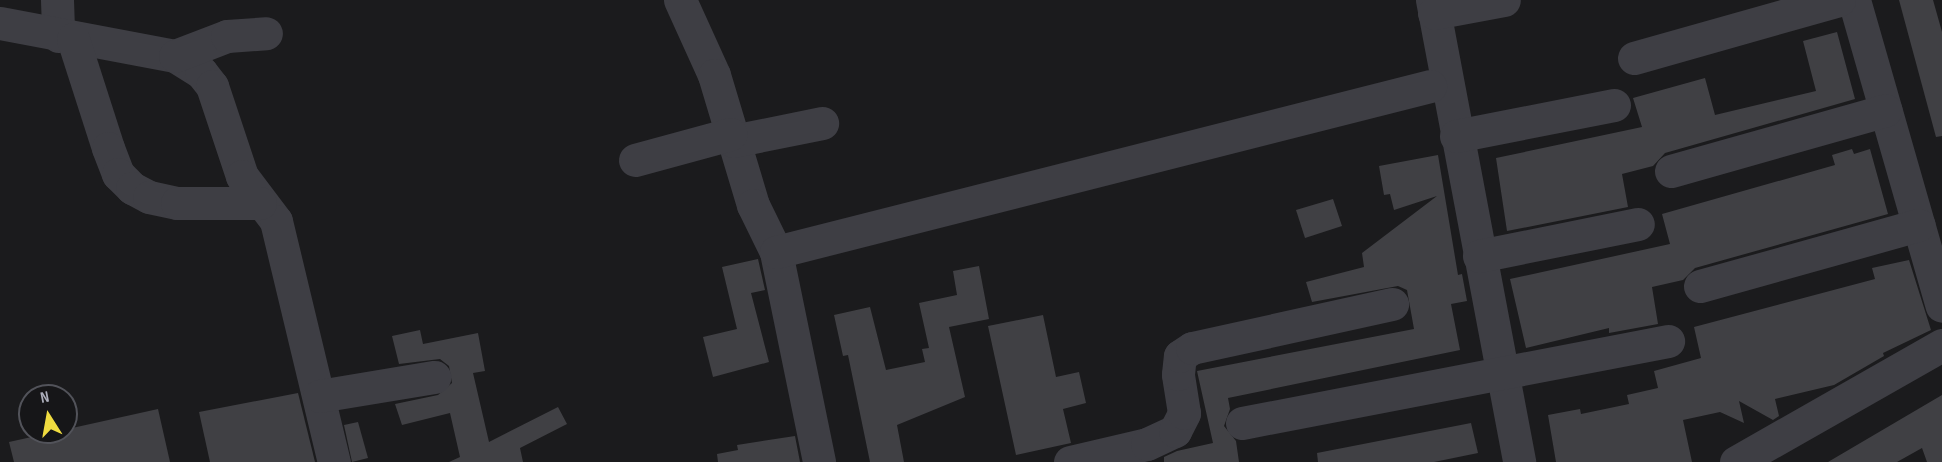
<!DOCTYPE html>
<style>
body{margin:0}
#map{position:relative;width:1942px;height:462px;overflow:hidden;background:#1b1b1d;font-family:"Sofia Sans Condensed",sans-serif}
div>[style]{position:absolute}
.building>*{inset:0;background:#404044}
.minor>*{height:33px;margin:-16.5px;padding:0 16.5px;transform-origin:16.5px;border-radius:16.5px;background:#3e3e44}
span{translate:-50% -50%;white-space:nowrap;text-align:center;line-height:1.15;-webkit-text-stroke:4.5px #161618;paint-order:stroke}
.north{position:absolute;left:18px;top:384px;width:60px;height:60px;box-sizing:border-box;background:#161618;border:2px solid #52535a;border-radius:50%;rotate:349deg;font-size:16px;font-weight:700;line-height:24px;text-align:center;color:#adafbc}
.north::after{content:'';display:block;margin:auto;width:21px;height:27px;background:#f0dc40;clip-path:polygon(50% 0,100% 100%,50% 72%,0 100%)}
</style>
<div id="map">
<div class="building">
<div style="clip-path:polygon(1899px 0,1933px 0,1942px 32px,1942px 136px,1936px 137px)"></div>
<div style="clip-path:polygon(1837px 32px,1855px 99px,1665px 153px,1653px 166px,1622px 174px,1628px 207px,1507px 231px,1496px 158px,1642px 127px,1633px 98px,1705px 78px,1715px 115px,1816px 91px,1803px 41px)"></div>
<div style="clip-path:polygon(1852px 149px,1854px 154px,1870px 149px,1888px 214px,1695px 268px,1683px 280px,1652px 287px,1658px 324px,1609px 333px,1609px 328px,1526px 348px,1510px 279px,1670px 244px,1662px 214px,1835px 165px,1832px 155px)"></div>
<div style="clip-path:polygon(1438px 155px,1458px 275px,1462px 274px,1467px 301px,1451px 304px,1460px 350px,1228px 398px,1230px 409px,1224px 426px,1236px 441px,1239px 462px,1164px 462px,1164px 457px,1177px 451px,1213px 443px,1197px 371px,1414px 329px,1407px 290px,1398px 286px,1312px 302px,1306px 282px,1364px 267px,1362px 253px,1437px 196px,1394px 210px,1390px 194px,1384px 195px,1379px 166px)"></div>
<div style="clip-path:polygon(1333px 199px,1342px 226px,1305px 238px,1296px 210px)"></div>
<div style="clip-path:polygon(758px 259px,765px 290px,751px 293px,769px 362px,713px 377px,703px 337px,737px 329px,722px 267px)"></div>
<div style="clip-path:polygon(1909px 260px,1931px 330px,1883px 353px,1884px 356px,1834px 385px,1775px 399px,1779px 416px,1773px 420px,1739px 401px,1744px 423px,1720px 412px,1683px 420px,1692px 462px,1556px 462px,1548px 415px,1580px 409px,1581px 414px,1629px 404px,1627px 395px,1658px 388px,1654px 371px,1701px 358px,1694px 327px,1875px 279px,1872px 268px)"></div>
<div style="clip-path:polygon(979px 266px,989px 319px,949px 327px,965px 397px,897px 425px,904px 462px,870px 462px,848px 355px,843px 356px,834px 315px,870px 307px,886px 370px,925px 362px,922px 349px,929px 348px,919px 303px,957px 295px,953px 271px)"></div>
<div style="clip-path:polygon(1043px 315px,1056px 377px,1079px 372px,1086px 403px,1063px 409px,1071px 443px,1016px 455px,988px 326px)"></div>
<div style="clip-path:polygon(420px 330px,423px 344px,478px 333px,485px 371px,473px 373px,489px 442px,558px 407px,567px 424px,520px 448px,523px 462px,449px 462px,460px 457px,450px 413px,402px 425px,395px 404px,438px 395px,452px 383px,449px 366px,440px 359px,399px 364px,392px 336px)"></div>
<div style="clip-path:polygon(298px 393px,315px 462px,210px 462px,199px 412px)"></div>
<div style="clip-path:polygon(1942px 395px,1942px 462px,1927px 462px,1922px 448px,1897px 462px,1828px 462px)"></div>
<div style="clip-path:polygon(158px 409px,170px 462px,14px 462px,9px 442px)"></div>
<div style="clip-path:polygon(358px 422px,368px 458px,352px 462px,344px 425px)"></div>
<div style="clip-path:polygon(1471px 423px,1478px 453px,1434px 462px,1318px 462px,1317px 453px)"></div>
<div style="clip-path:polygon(795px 436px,800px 462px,718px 462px,717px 454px,738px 450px,737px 445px)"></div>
</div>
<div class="minor">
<div style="left:57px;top:0;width:36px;rotate:88deg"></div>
<div style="left:680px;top:0;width:82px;rotate:65.6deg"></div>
<div style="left:714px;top:75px;width:136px;rotate:73.3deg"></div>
<div style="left:753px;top:205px;width:52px;rotate:63.9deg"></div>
<div style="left:776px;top:252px;width:214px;rotate:78.4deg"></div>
<div style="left:1432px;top:0;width:470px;rotate:79.3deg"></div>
<div style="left:1854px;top:0;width:318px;rotate:74deg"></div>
<div style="left:1434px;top:13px;width:71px;rotate:-10.5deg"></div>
<div style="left:0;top:23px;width:178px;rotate:10.7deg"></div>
<div style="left:175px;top:56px;width:31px;rotate:32deg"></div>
<div style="left:201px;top:72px;width:18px;rotate:52deg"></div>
<div style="left:212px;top:86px;width:95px;rotate:71.6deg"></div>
<div style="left:242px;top:176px;width:56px;rotate:52.9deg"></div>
<div style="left:276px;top:221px;width:248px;rotate:76.5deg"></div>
<div style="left:73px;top:39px;width:114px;rotate:72.2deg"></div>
<div style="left:108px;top:148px;width:28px;rotate:69deg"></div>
<div style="left:118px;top:174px;width:20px;rotate:45deg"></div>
<div style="left:132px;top:188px;width:19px;rotate:28deg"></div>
<div style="left:149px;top:197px;width:29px;rotate:12deg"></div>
<div style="left:177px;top:203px;width:83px"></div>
<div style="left:175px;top:56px;width:56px;rotate:-21deg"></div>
<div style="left:227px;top:36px;width:39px;rotate:-4deg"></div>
<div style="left:1634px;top:58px;width:213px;rotate:-15.8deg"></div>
<div style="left:1456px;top:136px;width:161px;rotate:-11.1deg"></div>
<div style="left:733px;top:141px;width:91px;rotate:-11.4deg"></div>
<div style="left:635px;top:160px;width:99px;rotate:-15.2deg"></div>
<div style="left:1671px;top:171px;width:223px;rotate:-15.8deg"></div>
<div style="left:776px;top:252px;width:675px;rotate:-14.24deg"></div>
<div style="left:1479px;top:256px;width:162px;rotate:-11.4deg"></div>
<div style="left:1700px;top:286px;width:227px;rotate:-15.6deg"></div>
<div style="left:319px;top:396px;width:117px;rotate:-9.4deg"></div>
<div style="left:1242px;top:423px;width:434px;rotate:-10.9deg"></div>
<div style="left:1070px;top:462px;width:79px;rotate:-13.2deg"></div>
<div style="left:1147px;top:444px;width:31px;rotate:-25deg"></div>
<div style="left:1175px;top:431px;width:20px;rotate:-63deg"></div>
<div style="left:1184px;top:413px;width:39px;rotate:-99deg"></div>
<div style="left:1178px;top:374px;width:18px;rotate:-84deg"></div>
<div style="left:1180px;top:356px;width:14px;rotate:-34deg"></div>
<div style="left:1192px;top:348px;width:205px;rotate:-12.4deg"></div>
<div style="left:1736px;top:462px;width:237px;rotate:-29.6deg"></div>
</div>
<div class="north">N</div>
</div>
